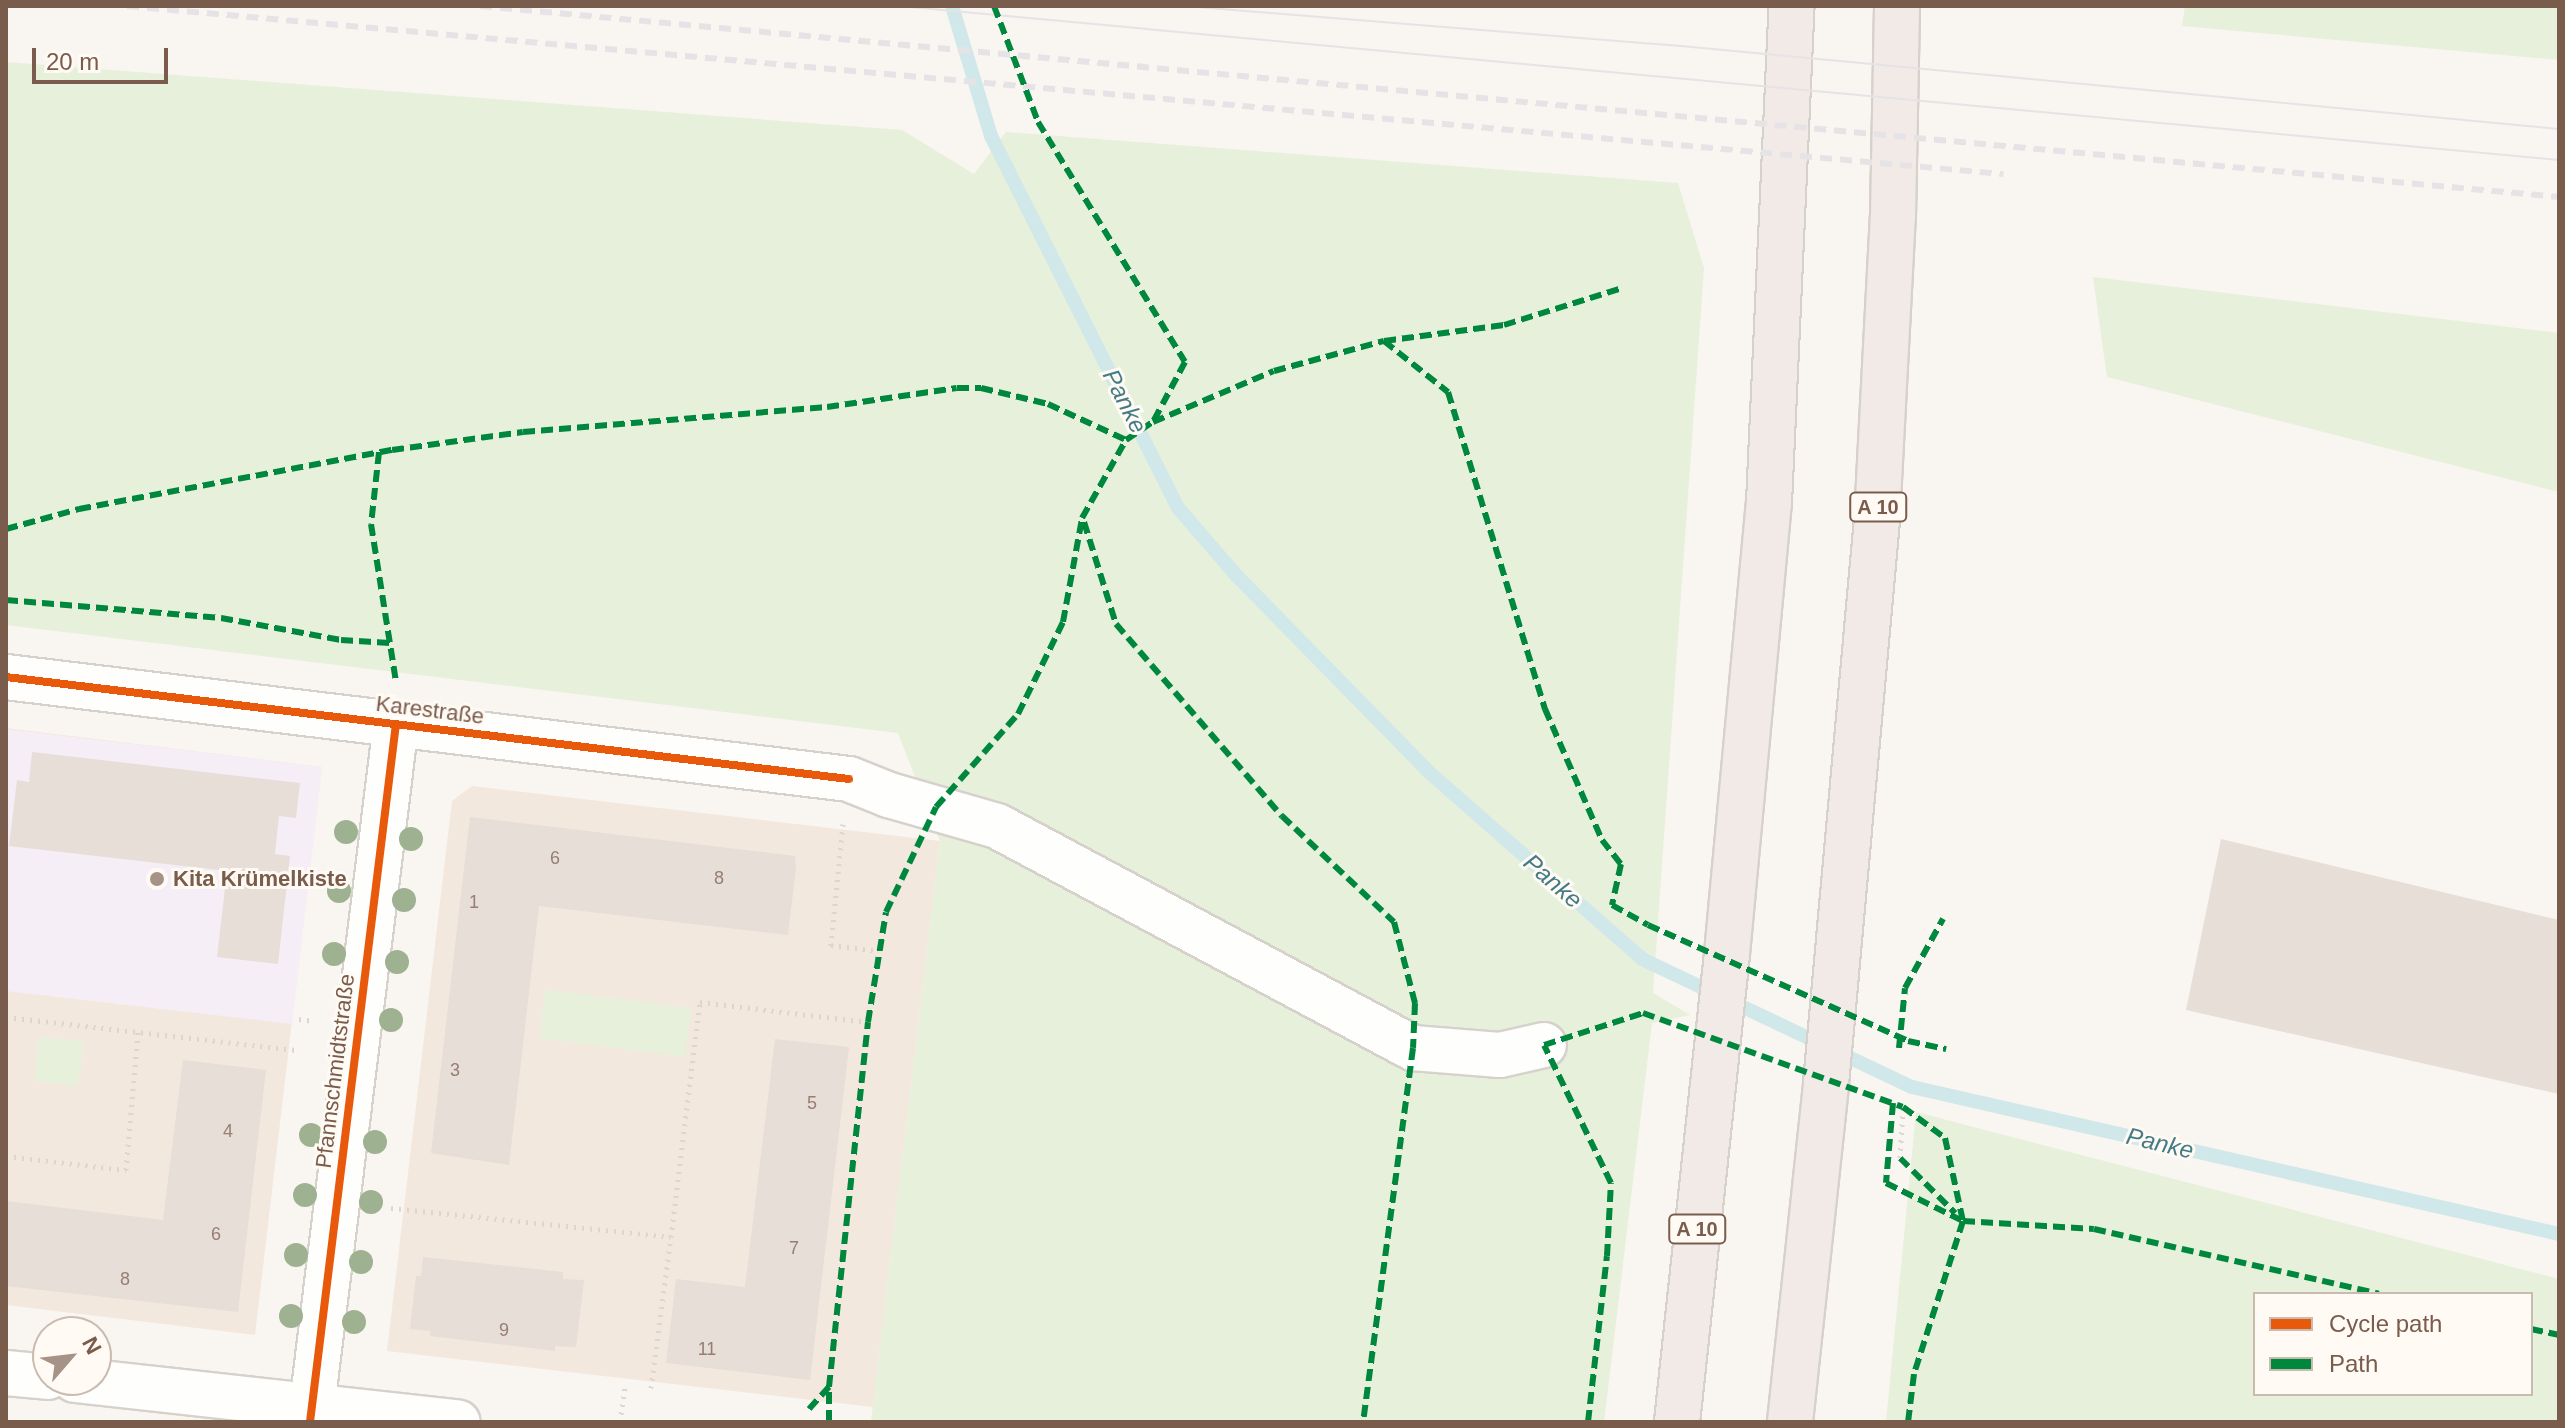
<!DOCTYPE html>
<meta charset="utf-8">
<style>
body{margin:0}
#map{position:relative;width:2565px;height:1428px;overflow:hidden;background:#f9f5f0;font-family:Arial,sans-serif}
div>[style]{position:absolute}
.residential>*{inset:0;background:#f2e8de}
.education>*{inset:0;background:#f6eef6}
.green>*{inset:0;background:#e7f0db}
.stream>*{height:14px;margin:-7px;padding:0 7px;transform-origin:7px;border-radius:7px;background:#d0e8ea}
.building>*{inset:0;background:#e6ded7}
.path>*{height:5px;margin-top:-2.5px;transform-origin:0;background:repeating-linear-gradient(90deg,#dcd5d0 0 2px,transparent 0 8px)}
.roads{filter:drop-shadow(2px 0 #d7d1cb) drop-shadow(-2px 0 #d7d1cb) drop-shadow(0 2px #d7d1cb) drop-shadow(0 -2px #d7d1cb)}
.minor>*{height:44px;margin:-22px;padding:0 22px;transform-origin:22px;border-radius:22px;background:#fefefd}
.highway>*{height:44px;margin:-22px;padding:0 22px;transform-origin:22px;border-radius:22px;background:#f2eae7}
.tram>*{height:2px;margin:-1px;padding:0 1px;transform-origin:1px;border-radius:1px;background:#e6e3e7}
.rail>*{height:6px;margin-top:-3px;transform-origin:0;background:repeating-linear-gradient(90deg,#e6e3e7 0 12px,transparent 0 20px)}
.quiet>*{height:6px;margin-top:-3px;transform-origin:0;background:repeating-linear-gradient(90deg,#00873e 0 12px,transparent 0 18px)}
.cycleway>*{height:8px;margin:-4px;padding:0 4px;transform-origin:4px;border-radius:4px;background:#e8590c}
.trees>*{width:24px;height:24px;margin:-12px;border-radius:50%;background:#9eb190}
.dots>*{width:22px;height:22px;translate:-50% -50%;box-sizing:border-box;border:4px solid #fffaf3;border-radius:50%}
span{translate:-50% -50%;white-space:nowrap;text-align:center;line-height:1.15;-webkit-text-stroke:6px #fffaf3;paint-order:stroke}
.number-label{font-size:18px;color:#977e72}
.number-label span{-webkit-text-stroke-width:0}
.shield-label span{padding:2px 6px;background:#fffaf3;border:2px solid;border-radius:6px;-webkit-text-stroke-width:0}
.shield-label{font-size:20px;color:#7a5c4d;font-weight:700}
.street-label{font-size:22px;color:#7a5c4d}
.poi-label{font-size:22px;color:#7a5c4d;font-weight:700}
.left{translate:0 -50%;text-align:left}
.water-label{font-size:24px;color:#437c86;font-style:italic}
.frame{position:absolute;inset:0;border:8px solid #7a5c4d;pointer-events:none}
.legend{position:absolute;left:2253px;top:1292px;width:280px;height:104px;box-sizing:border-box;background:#fffaf3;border:2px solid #cabbb1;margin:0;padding:10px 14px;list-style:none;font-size:24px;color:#7a5c4d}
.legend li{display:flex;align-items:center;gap:16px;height:40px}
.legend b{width:40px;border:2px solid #cabbb1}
.north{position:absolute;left:32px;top:1316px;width:80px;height:80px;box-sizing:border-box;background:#fffaf3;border:2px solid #cabbb1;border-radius:50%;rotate:62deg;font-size:22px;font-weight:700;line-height:32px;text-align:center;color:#7a5c4d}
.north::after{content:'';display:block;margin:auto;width:28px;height:36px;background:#a69286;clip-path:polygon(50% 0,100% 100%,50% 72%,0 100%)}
.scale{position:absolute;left:32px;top:48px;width:136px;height:36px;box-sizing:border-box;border:4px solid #7a5c4d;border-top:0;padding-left:10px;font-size:24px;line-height:28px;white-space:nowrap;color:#7a5c4d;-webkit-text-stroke:6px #fffaf3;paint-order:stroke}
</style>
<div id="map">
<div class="residential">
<div style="clip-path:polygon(6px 728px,322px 767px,255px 1335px,6px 1305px)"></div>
<div style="clip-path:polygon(472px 786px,940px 841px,873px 1407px,387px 1351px,452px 801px)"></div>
</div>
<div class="education">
<div style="clip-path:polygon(6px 729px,322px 767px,292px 1024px,6px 991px)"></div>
</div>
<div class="green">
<div style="clip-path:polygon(2185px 6px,2559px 6px,2559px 60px,2182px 26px)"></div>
<div style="clip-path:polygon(6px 62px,902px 130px,974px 174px,1006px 132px,1678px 183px,1704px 268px,1653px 993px,1690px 1015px,1652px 1023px,1604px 1422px,871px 1422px,940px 841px,898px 733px,6px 625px)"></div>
<div style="clip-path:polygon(2093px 277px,2559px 333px,2559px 492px,2107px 377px)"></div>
<div style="clip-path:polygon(545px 990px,691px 1008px,685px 1057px,539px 1038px)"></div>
<div style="clip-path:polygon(39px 1037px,84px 1041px,78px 1086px,34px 1081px)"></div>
<div style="clip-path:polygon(evenodd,1916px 1112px,2559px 1279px,2559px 1422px,1886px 1422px,1916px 1112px,2531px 1294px,2531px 1394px,2255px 1394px,2255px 1294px,2531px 1294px)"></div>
</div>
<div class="stream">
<div style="left:952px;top:6px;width:136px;rotate:73.3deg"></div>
<div style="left:991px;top:136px;width:418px;rotate:63.3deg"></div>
<div style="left:1179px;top:509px;width:87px;rotate:49.2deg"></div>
<div style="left:1236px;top:575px;width:279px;rotate:45.6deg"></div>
<div style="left:1431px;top:774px;width:281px;rotate:41.2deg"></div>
<div style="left:1642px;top:959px;width:299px;rotate:25.4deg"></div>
<div style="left:1912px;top:1087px;width:663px;rotate:12.8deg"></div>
</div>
<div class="building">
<div style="clip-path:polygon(32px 752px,300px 783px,296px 818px,279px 816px,275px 854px,290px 856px,278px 964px,217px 957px,227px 871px,9px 846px,17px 780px,29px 782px)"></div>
<div style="clip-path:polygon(470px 817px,795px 856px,796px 867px,788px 935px,539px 906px,509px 1165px,431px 1153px)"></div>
<div style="clip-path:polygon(2221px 839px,2559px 920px,2559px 1094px,2186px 1010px)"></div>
<div style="clip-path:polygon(775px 1039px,849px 1047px,810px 1380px,666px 1363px,676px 1279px,745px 1287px)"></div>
<div style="clip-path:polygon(183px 1060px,266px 1070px,238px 1312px,6px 1286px,6px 1201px,163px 1220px)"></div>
<div style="clip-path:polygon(423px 1257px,563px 1272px,563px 1279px,584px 1280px,576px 1347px,555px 1346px,555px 1351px,430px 1336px,430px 1331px,410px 1329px,416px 1276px,421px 1276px)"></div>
</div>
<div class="path">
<div style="left:843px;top:824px;width:122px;rotate:95.7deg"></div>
<div style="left:831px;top:945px;width:48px;rotate:7.1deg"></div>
<div style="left:6px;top:1017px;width:292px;rotate:6.5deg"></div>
<div style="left:299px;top:1019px;width:15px;rotate:8deg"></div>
<div style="left:6px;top:1156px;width:121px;rotate:6.7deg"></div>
<div style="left:126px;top:1170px;width:139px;rotate:-85deg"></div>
<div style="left:1900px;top:1158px;width:51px;rotate:-86.6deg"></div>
<div style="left:391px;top:1208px;width:281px;rotate:5.9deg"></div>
<div style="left:671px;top:1237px;width:237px;rotate:-83deg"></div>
<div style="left:700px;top:1002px;width:169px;rotate:6.8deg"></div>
<div style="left:651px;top:1388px;width:152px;rotate:-82.5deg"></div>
<div style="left:620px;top:1422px;width:37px;rotate:-82deg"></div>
</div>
<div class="roads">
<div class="minor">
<div style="left:6px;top:677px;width:849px;rotate:6.9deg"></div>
<div style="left:849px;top:779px;width:43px;rotate:21.8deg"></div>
<div style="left:889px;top:795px;width:112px;rotate:16deg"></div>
<div style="left:997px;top:826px;width:472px;rotate:28.1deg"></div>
<div style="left:1413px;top:1048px;width:87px;rotate:4.6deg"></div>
<div style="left:1500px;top:1055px;width:45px;rotate:-12.8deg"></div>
<div style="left:6px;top:1373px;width:42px;rotate:5.4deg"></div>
<div style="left:75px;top:1380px;width:385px;rotate:6.3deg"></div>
<div style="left:310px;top:1422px;width:703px;rotate:-82.98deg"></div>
</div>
<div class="highway">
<div style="left:1677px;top:1422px;width:471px;rotate:-83.9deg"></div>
<div style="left:1727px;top:954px;width:453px;rotate:-84.7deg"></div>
<div style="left:1769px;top:503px;width:498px;rotate:-87.4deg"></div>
<div style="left:1790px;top:1422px;width:340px;rotate:-83.9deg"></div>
<div style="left:1826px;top:1084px;width:567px;rotate:-84.84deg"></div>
<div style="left:1877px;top:519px;width:303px;rotate:-87deg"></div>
<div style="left:1893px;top:216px;width:210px;rotate:-88.9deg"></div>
</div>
</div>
<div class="tram">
<div style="left:899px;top:6px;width:1667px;rotate:5.3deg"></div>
<div style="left:1184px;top:6px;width:499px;rotate:4.6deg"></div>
<div style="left:1681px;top:46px;width:882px;rotate:5.4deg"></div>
</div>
<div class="rail">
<div style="left:127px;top:6px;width:1884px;rotate:5.12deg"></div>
<div style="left:480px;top:6px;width:2088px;rotate:5.25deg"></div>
</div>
<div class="quiet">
<div style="left:994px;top:6px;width:124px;rotate:69.2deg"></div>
<div style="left:1038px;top:122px;width:281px;rotate:58.5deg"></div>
<div style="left:1185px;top:362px;width:68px;rotate:118.1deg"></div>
<div style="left:1384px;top:341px;width:82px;rotate:38.6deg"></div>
<div style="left:1448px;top:392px;width:332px;rotate:73deg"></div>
<div style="left:1545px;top:709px;width:143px;rotate:66.5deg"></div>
<div style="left:1602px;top:840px;width:31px;rotate:52deg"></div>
<div style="left:1621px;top:864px;width:42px;rotate:102.4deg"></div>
<div style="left:1612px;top:905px;width:41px;rotate:29.1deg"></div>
<div style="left:1648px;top:925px;width:285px;rotate:24deg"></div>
<div style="left:1908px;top:1041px;width:39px;rotate:12deg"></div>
<div style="left:379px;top:452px;width:72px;rotate:96.3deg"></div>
<div style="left:371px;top:524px;width:159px;rotate:81deg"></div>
<div style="left:1084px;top:522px;width:107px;rotate:72.6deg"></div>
<div style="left:1116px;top:624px;width:254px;rotate:49.2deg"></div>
<div style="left:1282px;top:816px;width:154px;rotate:43.4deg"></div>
<div style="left:1394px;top:922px;width:84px;rotate:75.5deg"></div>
<div style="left:1415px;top:1003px;width:45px;rotate:92.5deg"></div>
<div style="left:1413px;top:1048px;width:377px;rotate:97.6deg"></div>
<div style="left:6px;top:529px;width:76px;rotate:-15.3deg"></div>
<div style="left:79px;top:509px;width:319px;rotate:-10.7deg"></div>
<div style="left:392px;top:450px;width:132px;rotate:-7.8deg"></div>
<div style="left:523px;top:432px;width:305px;rotate:-4.7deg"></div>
<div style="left:827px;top:407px;width:131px;rotate:-8.3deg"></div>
<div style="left:957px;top:388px;width:24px"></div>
<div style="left:981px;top:388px;width:69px;rotate:13.4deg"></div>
<div style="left:1048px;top:404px;width:86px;rotate:24.8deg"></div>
<div style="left:6px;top:600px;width:216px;rotate:4.8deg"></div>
<div style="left:221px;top:618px;width:122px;rotate:10.4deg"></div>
<div style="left:341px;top:640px;width:49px;rotate:3.5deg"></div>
<div style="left:1899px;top:1048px;width:60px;rotate:-84.3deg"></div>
<div style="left:1905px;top:988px;width:79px;rotate:-61.2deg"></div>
<div style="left:1893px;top:1103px;width:80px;rotate:95deg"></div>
<div style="left:1886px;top:1183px;width:86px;rotate:26.3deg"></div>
<div style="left:1963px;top:1221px;width:131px;rotate:3.5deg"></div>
<div style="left:2094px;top:1229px;width:292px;rotate:12.8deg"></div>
<div style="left:1900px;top:1158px;width:78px;rotate:45deg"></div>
<div style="left:2531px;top:1329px;width:29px;rotate:12deg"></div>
<div style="left:809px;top:1409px;width:30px;rotate:-48deg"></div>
<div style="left:829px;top:1387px;width:367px;rotate:-83.9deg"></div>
<div style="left:868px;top:1022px;width:111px;rotate:-80.7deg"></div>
<div style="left:886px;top:912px;width:116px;rotate:-64.5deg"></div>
<div style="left:936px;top:807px;width:124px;rotate:-48.6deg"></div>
<div style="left:1018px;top:714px;width:102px;rotate:-63.9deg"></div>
<div style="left:1063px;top:622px;width:106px;rotate:-79.6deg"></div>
<div style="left:1082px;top:518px;width:90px;rotate:-60.6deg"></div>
<div style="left:1126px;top:440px;width:32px;rotate:-34deg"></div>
<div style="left:1153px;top:422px;width:131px;rotate:-22.9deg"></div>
<div style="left:1274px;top:371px;width:114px;rotate:-15.3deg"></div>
<div style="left:1384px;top:341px;width:121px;rotate:-7.6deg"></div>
<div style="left:1504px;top:325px;width:121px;rotate:-17.4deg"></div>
<div style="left:829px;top:1422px;width:35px;rotate:-90deg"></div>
<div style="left:1588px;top:1422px;width:167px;rotate:-83.5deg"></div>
<div style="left:1607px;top:1256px;width:73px;rotate:-86.9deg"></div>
<div style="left:1611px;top:1183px;width:153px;rotate:-115.9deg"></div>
<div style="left:1544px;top:1045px;width:104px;rotate:-17.9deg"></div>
<div style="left:1643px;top:1013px;width:276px;rotate:19.9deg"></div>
<div style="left:1903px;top:1107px;width:52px;rotate:36.4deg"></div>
<div style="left:1945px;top:1138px;width:85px;rotate:77.8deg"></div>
<div style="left:1963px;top:1221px;width:161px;rotate:107.8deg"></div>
<div style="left:1914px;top:1374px;width:48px;rotate:97.1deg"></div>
</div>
<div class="cycleway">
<div style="left:6px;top:677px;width:849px;rotate:6.9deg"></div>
<div style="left:310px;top:1422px;width:703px;rotate:-82.98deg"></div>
</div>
<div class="trees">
<div style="left:346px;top:832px"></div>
<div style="left:411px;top:839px"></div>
<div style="left:339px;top:891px"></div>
<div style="left:404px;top:900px"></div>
<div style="left:334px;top:954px"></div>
<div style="left:397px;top:962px"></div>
<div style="left:391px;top:1020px"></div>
<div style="left:311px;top:1135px"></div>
<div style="left:375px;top:1142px"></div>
<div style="left:305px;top:1195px"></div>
<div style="left:371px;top:1202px"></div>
<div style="left:296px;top:1255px"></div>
<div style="left:361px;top:1262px"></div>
<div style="left:291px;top:1316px"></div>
<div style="left:354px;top:1322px"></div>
</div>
<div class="dots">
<div style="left:157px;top:879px;background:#a69286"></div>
</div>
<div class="number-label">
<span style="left:555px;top:858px">6</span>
<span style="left:719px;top:878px">8</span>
<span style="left:474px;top:902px">1</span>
<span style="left:455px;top:1070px">3</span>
<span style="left:812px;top:1103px">5</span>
<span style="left:228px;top:1131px">4</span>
<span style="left:216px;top:1234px">6</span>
<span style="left:794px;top:1248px">7</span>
<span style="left:125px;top:1279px">8</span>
<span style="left:504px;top:1330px">9</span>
<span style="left:707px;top:1349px">11</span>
</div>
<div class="shield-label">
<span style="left:1878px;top:507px">A 10</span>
<span style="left:1697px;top:1229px">A 10</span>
</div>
<div class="street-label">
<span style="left:430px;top:710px;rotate:7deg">Karestraße</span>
<span style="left:335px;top:1071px;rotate:-83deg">Pfannschmidtstraße</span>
</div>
<div class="poi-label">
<span class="left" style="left:173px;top:879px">Kita Krümelkiste</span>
</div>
<div class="water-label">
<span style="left:1125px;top:401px;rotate:63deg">Panke</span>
<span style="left:1553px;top:881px;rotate:41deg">Panke</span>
<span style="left:2160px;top:1143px;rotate:13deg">Panke</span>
</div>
<div class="frame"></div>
<ul class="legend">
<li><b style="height:10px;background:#e8590c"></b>Cycle path</li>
<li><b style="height:10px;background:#00873e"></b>Path</li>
</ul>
<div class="north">N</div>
<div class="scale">20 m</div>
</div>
